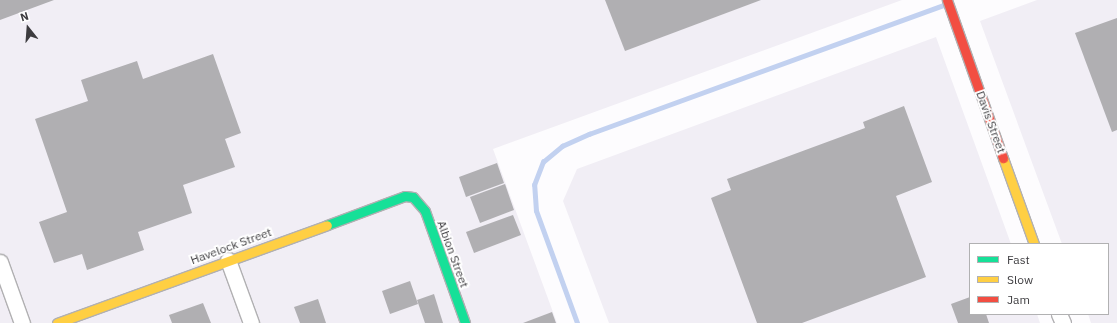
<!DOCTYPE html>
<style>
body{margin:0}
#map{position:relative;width:1117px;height:323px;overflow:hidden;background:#fdfcfe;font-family:"IBM Plex Sans",sans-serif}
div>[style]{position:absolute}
.built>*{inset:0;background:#f1eef5}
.stream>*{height:4.5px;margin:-2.25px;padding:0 2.25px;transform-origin:2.25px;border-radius:2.25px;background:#c2d1f0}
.building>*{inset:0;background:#b0afb2}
.roads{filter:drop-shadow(1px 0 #b1b0b2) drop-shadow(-1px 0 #b1b0b2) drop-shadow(0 1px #b1b0b2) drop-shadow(0 -1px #b1b0b2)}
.street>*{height:15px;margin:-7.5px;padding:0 7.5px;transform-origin:7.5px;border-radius:7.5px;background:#fff}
.fast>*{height:9px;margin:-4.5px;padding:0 4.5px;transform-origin:4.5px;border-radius:4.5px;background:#16e098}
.slow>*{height:9px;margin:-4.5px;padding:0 4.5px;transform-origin:4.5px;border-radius:4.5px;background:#ffcf43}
.jam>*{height:9px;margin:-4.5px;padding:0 4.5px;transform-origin:4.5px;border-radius:4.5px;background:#f24e42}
span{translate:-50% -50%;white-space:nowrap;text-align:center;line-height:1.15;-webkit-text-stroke:4px #fff;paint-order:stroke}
.street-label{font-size:12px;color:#3d3c3f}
.legend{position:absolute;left:969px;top:243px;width:140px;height:72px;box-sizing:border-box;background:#fff;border:1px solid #b1b1b2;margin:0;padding:5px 7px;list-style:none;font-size:12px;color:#3d3c3f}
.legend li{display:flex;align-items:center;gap:8px;height:20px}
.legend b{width:20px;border:1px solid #b1b1b2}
.north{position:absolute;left:8px;top:8px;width:40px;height:40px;-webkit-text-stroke:3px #fff;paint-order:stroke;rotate:343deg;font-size:11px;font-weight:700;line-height:16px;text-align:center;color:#3d3c3f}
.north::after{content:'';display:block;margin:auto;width:14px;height:18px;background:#3d3c3f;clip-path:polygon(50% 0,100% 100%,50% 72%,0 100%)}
</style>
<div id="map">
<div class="built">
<div style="clip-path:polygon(0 0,902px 0,493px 149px,557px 323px,0 323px)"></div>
<div style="clip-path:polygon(1037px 0,1117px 0,1117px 323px,1091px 323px,1088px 314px,1108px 314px,1108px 244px,1062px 244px,980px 21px)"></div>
<div style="clip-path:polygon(936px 37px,1011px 244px,970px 244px,970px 314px,1037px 314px,1040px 323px,609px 323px,563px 201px,577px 169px)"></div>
</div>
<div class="stream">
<div style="left:577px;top:323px;width:119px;rotate:-110.1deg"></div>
<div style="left:536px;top:211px;width:26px;rotate:-94deg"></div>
<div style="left:534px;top:185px;width:25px;rotate:-69deg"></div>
<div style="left:543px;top:162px;width:25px;rotate:-40deg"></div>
<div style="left:562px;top:146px;width:30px;rotate:-24deg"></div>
<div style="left:589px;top:134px;width:378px;rotate:-20deg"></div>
</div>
<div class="building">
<div style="clip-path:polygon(0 0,54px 0,0 20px)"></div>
<div style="clip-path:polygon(605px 0,761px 0,625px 51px)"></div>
<div style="clip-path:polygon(1117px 18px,1117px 130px,1112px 132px,1075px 33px)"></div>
<div style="clip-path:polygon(213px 54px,241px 133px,225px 139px,235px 167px,183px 185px,192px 213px,138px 232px,144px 250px,87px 270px,82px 254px,54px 263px,39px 222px,67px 212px,35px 119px,88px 101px,81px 80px,137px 61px,143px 79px)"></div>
<div style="clip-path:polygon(904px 106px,932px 182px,896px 196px,926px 277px,802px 323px,757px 323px,711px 198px,731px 190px,727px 179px,865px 128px,863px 122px)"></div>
<div style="clip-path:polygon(497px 163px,504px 183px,466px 197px,459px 177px)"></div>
<div style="clip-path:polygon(505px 184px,514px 210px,480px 223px,470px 197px)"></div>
<div style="clip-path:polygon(513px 215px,521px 235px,474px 253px,466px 232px)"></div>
<div style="clip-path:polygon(410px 281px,418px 304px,390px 314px,382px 291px)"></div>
<div style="clip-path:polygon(434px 294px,443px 323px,425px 323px,417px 300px)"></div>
<div style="clip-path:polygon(970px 297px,970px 314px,986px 314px,989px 323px,958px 323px,951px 304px)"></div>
<div style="clip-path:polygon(318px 299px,326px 323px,300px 323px,294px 307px)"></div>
<div style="clip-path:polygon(203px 303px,211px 323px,172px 323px,169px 315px)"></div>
<div style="clip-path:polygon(552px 312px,556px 323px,523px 323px)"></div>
</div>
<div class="roads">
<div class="street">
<div style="left:228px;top:260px;width:67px;rotate:69.9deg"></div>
<div style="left:0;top:262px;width:65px;rotate:70.2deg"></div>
<div style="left:1059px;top:314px;width:10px;rotate:66deg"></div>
</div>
<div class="fast">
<div style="left:327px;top:225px;width:83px;rotate:-20.4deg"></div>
<div style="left:405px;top:196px;width:8px;rotate:7deg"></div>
<div style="left:413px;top:197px;width:18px;rotate:49deg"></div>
<div style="left:425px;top:211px;width:119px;rotate:70.3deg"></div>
</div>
<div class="slow">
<div style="left:1003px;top:158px;width:91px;rotate:70.2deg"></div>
<div style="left:57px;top:323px;width:287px;rotate:-19.9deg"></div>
</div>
<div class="jam">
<div style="left:947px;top:0;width:168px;rotate:70.5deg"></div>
</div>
</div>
<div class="street-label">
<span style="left:991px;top:122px;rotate:70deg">Davis Street</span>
<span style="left:231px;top:246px;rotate:-20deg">Havelock Street</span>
<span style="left:453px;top:254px;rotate:70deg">Albion Street</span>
</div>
<ul class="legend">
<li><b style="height:5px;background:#16e098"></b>Fast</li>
<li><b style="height:5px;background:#ffcf43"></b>Slow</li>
<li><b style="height:5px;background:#f24e42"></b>Jam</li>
</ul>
<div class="north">N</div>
</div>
